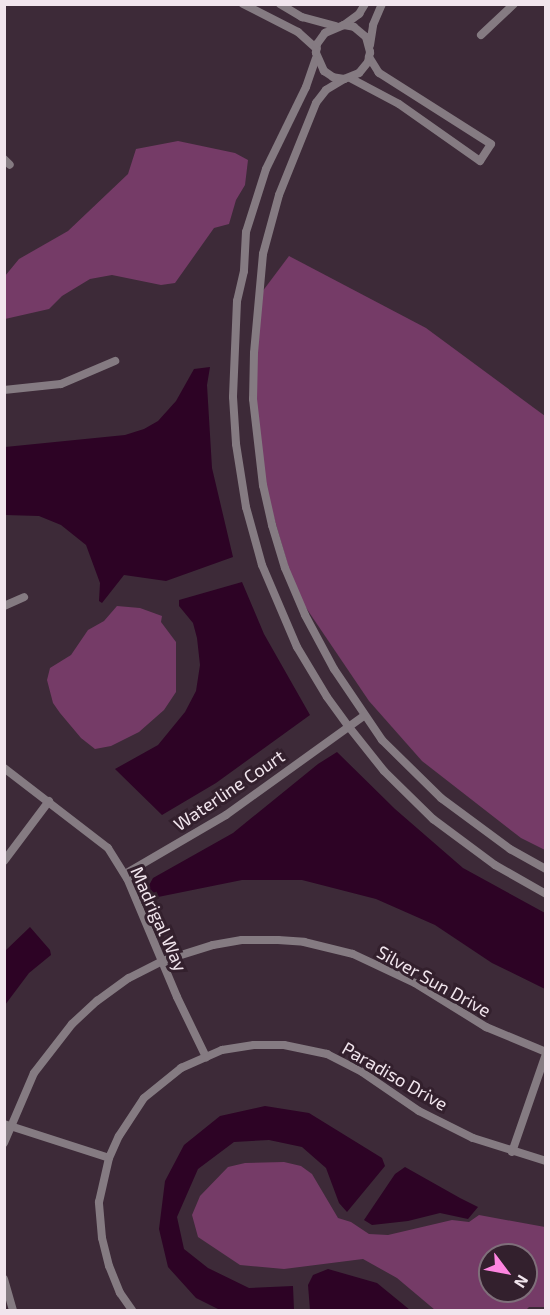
<!DOCTYPE html>
<style>
body{margin:0}
#map{position:relative;width:550px;height:1315px;overflow:hidden;background:#3d2a38;font-family:"Exo 2",sans-serif}
div>[style]{position:absolute}
.green>*{inset:0;background:#753b67}
.water>*{inset:0;background:#2d0325}
.minor>*{height:8px;margin:-4px;padding:0 4px;transform-origin:4px;border-radius:4px;background:#857b82}
span{translate:-50% -50%;white-space:nowrap;text-align:center;line-height:1.15;-webkit-text-stroke:6px #33202d;paint-order:stroke}
.street-label{font-size:18px;color:#f1e5ed}
.frame{position:absolute;inset:0;border:6px solid #f1e5ed;pointer-events:none}
.north{position:absolute;left:478px;top:1243px;width:60px;height:60px;box-sizing:border-box;background:#33202d;border:2px solid #7f6f7a;border-radius:50%;rotate:122deg;font-size:16px;font-weight:700;line-height:24px;text-align:center;color:#f1e5ed}
.north::after{content:'';display:block;margin:auto;width:21px;height:27px;background:#fe85e0;clip-path:polygon(50% 0,100% 100%,50% 72%,0 100%)}
</style>
<div id="map">
<div class="green">
<div style="clip-path:polygon(178px 141px,235px 153px,248px 160px,245px 185px,236px 200px,229px 224px,214px 228px,175px 283px,161px 285px,112px 275px,90px 279px,62px 296px,49px 309px,5px 319px,5px 276px,19px 259px,68px 231px,128px 174px,136px 149px)"></div>
<div style="clip-path:polygon(289px 256px,426px 328px,545px 416px,545px 850px,521px 838px,422px 761px,369px 701px,296px 593px,261px 473px,254px 372px,259px 296px)"></div>
<div style="clip-path:polygon(117px 606px,140px 608px,162px 616px,161px 622px,176px 642px,176px 692px,164px 710px,139px 732px,111px 746px,95px 749px,81px 738px,60px 713px,53px 703px,47px 680px,50px 668px,71px 655px,88px 630px,104px 621px)"></div>
<div style="clip-path:polygon(evenodd,284px 1162px,301px 1166px,312px 1174px,338px 1218px,351px 1222px,369px 1234px,388px 1235px,452px 1220px,469px 1222px,479px 1215px,545px 1227px,545px 1307px,529px 1307px,526px 1310px,435px 1310px,397px 1278px,363px 1259px,284px 1269px,240px 1265px,198px 1237px,192px 1215px,200px 1196px,228px 1167px,245px 1163px,284px 1162px,490px 1255px,526px 1255px,526px 1291px,490px 1291px,490px 1255px)"></div>
</div>
<div class="water">
<div style="clip-path:polygon(210px 367px,207px 385px,212px 468px,233px 557px,166px 581px,124px 575px,102px 603px,99px 601px,100px 583px,86px 545px,61px 525px,39px 516px,5px 515px,5px 447px,125px 435px,144px 429px,158px 421px,176px 401px,194px 369px)"></div>
<div style="clip-path:polygon(242px 582px,264px 634px,310px 715px,216px 783px,162px 815px,115px 769px,158px 745px,185px 712px,196px 691px,200px 665px,197px 638px,193px 623px,179px 606px,179px 600px)"></div>
<div style="clip-path:polygon(337px 752px,395px 809px,463px 868px,545px 913px,545px 989px,492px 963px,435px 925px,376px 899px,302px 880px,242px 880px,158px 897px,148px 887px,153px 878px,233px 833px,318px 764px)"></div>
<div style="clip-path:polygon(30px 927px,50px 950px,51px 955px,29px 973px,5px 1005px,5px 951px)"></div>
<div style="clip-path:polygon(265px 1106px,309px 1113px,382px 1158px,385px 1166px,347px 1212px,339px 1203px,326px 1168px,302px 1147px,269px 1140px,234px 1142px,198px 1169px,177px 1217px,184px 1249px,208px 1268px,249px 1288px,293px 1286px,294px 1310px,220px 1310px,196px 1298px,168px 1267px,159px 1229px,165px 1181px,184px 1145px,220px 1116px)"></div>
<div style="clip-path:polygon(405px 1167px,460px 1198px,478px 1207px,468px 1219px,440px 1213px,408px 1221px,372px 1225px,364px 1220px,395px 1174px)"></div>
<div style="clip-path:polygon(328px 1269px,377px 1283px,410px 1310px,310px 1310px,308px 1285px,313px 1275px)"></div>
</div>
<div class="minor">
<div style="left:243px;top:4px;width:62px;rotate:27deg"></div>
<div style="left:298px;top:32px;width:25px;rotate:42deg"></div>
<div style="left:280px;top:4px;width:26px;rotate:31deg"></div>
<div style="left:302px;top:17px;width:35px;rotate:15deg"></div>
<div style="left:344px;top:25px;width:19px;rotate:-36deg"></div>
<div style="left:359px;top:14px;width:12px;rotate:-59deg"></div>
<div style="left:481px;top:35px;width:45px;rotate:-43.2deg"></div>
<div style="left:370px;top:45px;width:20px;rotate:-81deg"></div>
<div style="left:373px;top:25px;width:23px;rotate:-67deg"></div>
<div style="left:316px;top:58px;width:31px;rotate:109deg"></div>
<div style="left:306px;top:87px;width:91px;rotate:116deg"></div>
<div style="left:266px;top:169px;width:66px;rotate:107.6deg"></div>
<div style="left:246px;top:232px;width:39px;rotate:93deg"></div>
<div style="left:244px;top:271px;width:31px;rotate:103deg"></div>
<div style="left:237px;top:301px;width:96px;rotate:92.4deg"></div>
<div style="left:233px;top:397px;width:47px;rotate:86.3deg"></div>
<div style="left:236px;top:444px;width:64px;rotate:81deg"></div>
<div style="left:246px;top:507px;width:60px;rotate:74.6deg"></div>
<div style="left:262px;top:565px;width:89px;rotate:66.9deg"></div>
<div style="left:297px;top:647px;width:58px;rotate:59deg"></div>
<div style="left:327px;top:697px;width:37px;rotate:54deg"></div>
<div style="left:349px;top:727px;width:56px;rotate:51.5deg"></div>
<div style="left:384px;top:771px;width:69px;rotate:44.4deg"></div>
<div style="left:433px;top:819px;width:77px;rotate:36.6deg"></div>
<div style="left:495px;top:865px;width:59px;rotate:29.6deg"></div>
<div style="left:350px;top:78px;width:55px;rotate:28deg"></div>
<div style="left:399px;top:104px;width:99px;rotate:35.1deg"></div>
<div style="left:480px;top:161px;width:20px;rotate:-57deg"></div>
<div style="left:491px;top:144px;width:133px;rotate:-147.6deg"></div>
<div style="left:379px;top:73px;width:19px;rotate:-122deg"></div>
<div style="left:344px;top:79px;width:11px;rotate:-170deg"></div>
<div style="left:333px;top:77px;width:11px;rotate:-146deg"></div>
<div style="left:324px;top:71px;width:20px;rotate:-114deg"></div>
<div style="left:316px;top:53px;width:9px;rotate:-84deg"></div>
<div style="left:317px;top:44px;width:14px;rotate:-54deg"></div>
<div style="left:325px;top:33px;width:21px;rotate:-23deg"></div>
<div style="left:344px;top:25px;width:10px;rotate:11deg"></div>
<div style="left:354px;top:27px;width:16px;rotate:40deg"></div>
<div style="left:366px;top:37px;width:16px;rotate:75deg"></div>
<div style="left:370px;top:52px;width:10px;rotate:101deg"></div>
<div style="left:368px;top:62px;width:14px;rotate:129deg"></div>
<div style="left:359px;top:73px;width:16px;rotate:158deg"></div>
<div style="left:344px;top:79px;width:21px;rotate:149deg"></div>
<div style="left:326px;top:90px;width:16px;rotate:128deg"></div>
<div style="left:316px;top:103px;width:99px;rotate:111.9deg"></div>
<div style="left:279px;top:195px;width:61px;rotate:105.2deg"></div>
<div style="left:263px;top:254px;width:99px;rotate:95.2deg"></div>
<div style="left:254px;top:353px;width:46px;rotate:91.2deg"></div>
<div style="left:253px;top:399px;width:87px;rotate:83.4deg"></div>
<div style="left:263px;top:485px;width:41px;rotate:77.3deg"></div>
<div style="left:272px;top:525px;width:45px;rotate:73.2deg"></div>
<div style="left:285px;top:568px;width:51px;rotate:66.9deg"></div>
<div style="left:305px;top:615px;width:61px;rotate:61.8deg"></div>
<div style="left:334px;top:669px;width:86px;rotate:55.9deg"></div>
<div style="left:382px;top:740px;width:83px;rotate:44.5deg"></div>
<div style="left:441px;top:798px;width:86px;rotate:36.5deg"></div>
<div style="left:510px;top:849px;width:41px;rotate:29.1deg"></div>
<div style="left:4px;top:159px;width:8px;rotate:45deg"></div>
<div style="left:4px;top:390px;width:57px;rotate:-6deg"></div>
<div style="left:61px;top:384px;width:59px;rotate:-23.1deg"></div>
<div style="left:4px;top:606px;width:22px;rotate:-24deg"></div>
<div style="left:4px;top:768px;width:131px;rotate:37.6deg"></div>
<div style="left:108px;top:848px;width:36px;rotate:58deg"></div>
<div style="left:127px;top:878px;width:129px;rotate:67.2deg"></div>
<div style="left:177px;top:997px;width:67px;rotate:64.2deg"></div>
<div style="left:4px;top:861px;width:75px;rotate:-53.1deg"></div>
<div style="left:125px;top:874px;width:117px;rotate:-30.3deg"></div>
<div style="left:226px;top:815px;width:170px;rotate:-35.7deg"></div>
<div style="left:4px;top:1124px;width:110px;rotate:17.9deg"></div>
<div style="left:4px;top:1143px;width:76px;rotate:-66.8deg"></div>
<div style="left:34px;top:1073px;width:62px;rotate:-52.2deg"></div>
<div style="left:72px;top:1024px;width:34px;rotate:-43deg"></div>
<div style="left:97px;top:1001px;width:39px;rotate:-36deg"></div>
<div style="left:129px;top:978px;width:37px;rotate:-27deg"></div>
<div style="left:162px;top:961px;width:53px;rotate:-17.4deg"></div>
<div style="left:213px;top:945px;width:29px;rotate:-10deg"></div>
<div style="left:242px;top:940px;width:36px"></div>
<div style="left:278px;top:940px;width:26px;rotate:4deg"></div>
<div style="left:304px;top:942px;width:50px;rotate:13.8deg"></div>
<div style="left:353px;top:954px;width:68px;rotate:25.1deg"></div>
<div style="left:415px;top:983px;width:84px;rotate:31.8deg"></div>
<div style="left:486px;top:1027px;width:65px;rotate:22.6deg"></div>
<div style="left:512px;top:1152px;width:104px;rotate:-70.9deg"></div>
<div style="left:4px;top:1279px;width:32px;rotate:74deg"></div>
<div style="left:132px;top:1310px;width:21px;rotate:-125deg"></div>
<div style="left:120px;top:1293px;width:29px;rotate:-112deg"></div>
<div style="left:109px;top:1266px;width:29px;rotate:-104deg"></div>
<div style="left:102px;top:1238px;width:36px;rotate:-95deg"></div>
<div style="left:99px;top:1202px;width:45px;rotate:-77.2deg"></div>
<div style="left:109px;top:1158px;width:24px;rotate:-66deg"></div>
<div style="left:119px;top:1136px;width:45px;rotate:-56.7deg"></div>
<div style="left:144px;top:1098px;width:48px;rotate:-39deg"></div>
<div style="left:181px;top:1068px;width:45px;rotate:-23.7deg"></div>
<div style="left:222px;top:1050px;width:32px;rotate:-9deg"></div>
<div style="left:254px;top:1045px;width:30px"></div>
<div style="left:284px;top:1045px;width:44px;rotate:11.8deg"></div>
<div style="left:327px;top:1054px;width:39px;rotate:27deg"></div>
<div style="left:362px;top:1072px;width:69px;rotate:34.4deg"></div>
<div style="left:419px;top:1111px;width:60px;rotate:26.6deg"></div>
<div style="left:473px;top:1138px;width:77px;rotate:17.5deg"></div>
</div>
<div class="street-label">
<span style="left:229px;top:790px;rotate:-34deg">Waterline Court</span>
<span style="left:159px;top:919px;rotate:66deg">Madrigal Way</span>
<span style="left:434px;top:981px;rotate:29deg">Silver Sun Drive</span>
<span style="left:395px;top:1076px;rotate:30deg">Paradiso Drive</span>
</div>
<div class="frame"></div>
<div class="north">N</div>
</div>
